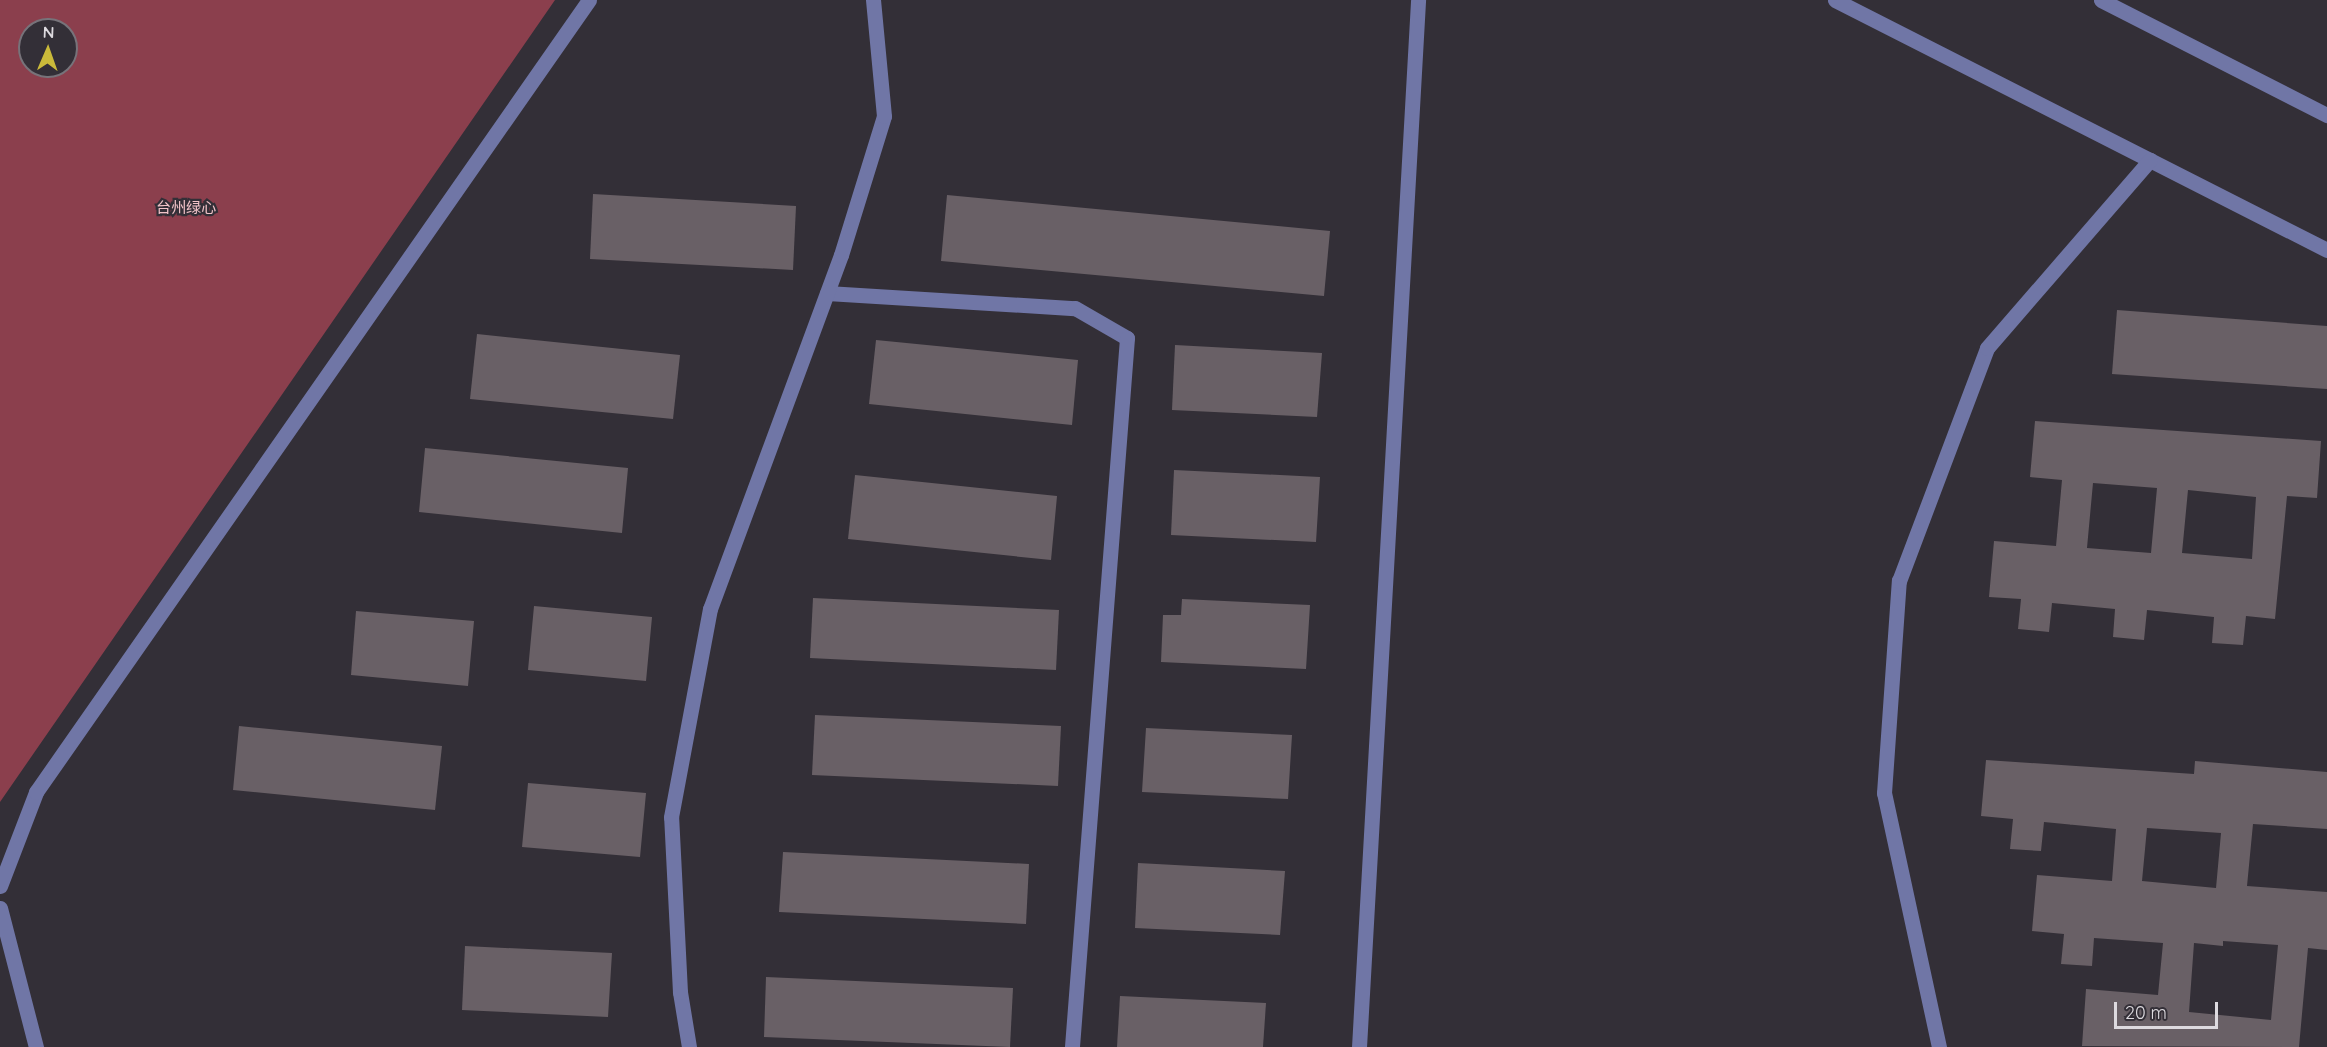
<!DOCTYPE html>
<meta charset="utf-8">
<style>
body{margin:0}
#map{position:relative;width:2327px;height:1047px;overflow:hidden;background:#332f37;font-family:Quicksand,"Noto Sans SC",sans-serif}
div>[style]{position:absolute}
.forest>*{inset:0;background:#8b3f4d}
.building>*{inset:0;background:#696066}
.minor>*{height:15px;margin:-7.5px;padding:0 7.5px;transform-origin:7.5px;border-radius:7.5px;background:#7076a6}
span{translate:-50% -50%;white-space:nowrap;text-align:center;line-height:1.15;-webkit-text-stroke:4.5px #332f37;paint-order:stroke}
.park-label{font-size:15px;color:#f1c3c8}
.north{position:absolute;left:18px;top:18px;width:60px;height:60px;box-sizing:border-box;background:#332f37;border:2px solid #77737a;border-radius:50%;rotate:2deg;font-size:16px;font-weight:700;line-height:24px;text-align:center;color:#dddadf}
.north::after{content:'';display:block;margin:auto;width:21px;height:27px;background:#caba3a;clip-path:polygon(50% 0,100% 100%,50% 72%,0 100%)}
.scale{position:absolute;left:2114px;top:1002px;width:104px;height:27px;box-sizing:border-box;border:3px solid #dddadf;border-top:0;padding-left:8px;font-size:18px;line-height:21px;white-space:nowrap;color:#dddadf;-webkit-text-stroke:4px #332f37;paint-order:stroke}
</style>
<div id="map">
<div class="forest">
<div style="clip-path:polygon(evenodd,0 0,555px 0,0 802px,0 0,30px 30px,66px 30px,66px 66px,30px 66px,30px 30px)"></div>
</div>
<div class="building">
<div style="clip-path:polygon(593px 194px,796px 206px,793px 270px,590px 259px)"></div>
<div style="clip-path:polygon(947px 195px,1330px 231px,1324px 296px,941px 261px)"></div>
<div style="clip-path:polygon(2117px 310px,2327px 326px,2327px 389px,2112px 374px)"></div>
<div style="clip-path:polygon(477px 334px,680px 355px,673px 419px,470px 399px)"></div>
<div style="clip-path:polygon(876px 340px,1078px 360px,1072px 425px,869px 404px)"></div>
<div style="clip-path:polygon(1175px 345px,1322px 353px,1317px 417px,1172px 410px)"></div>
<div style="clip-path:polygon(evenodd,2035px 421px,2321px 441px,2317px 498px,2287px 496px,2275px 619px,2246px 616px,2243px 645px,2212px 643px,2214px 617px,2147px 610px,2144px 640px,2113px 637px,2115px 609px,2052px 603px,2049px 632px,2018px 629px,2021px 599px,1989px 597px,1994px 541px,2056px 546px,2062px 480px,2030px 477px,2035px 421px,2093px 483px,2157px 488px,2151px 553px,2087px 548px,2093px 483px,2035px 421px,2188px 490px,2256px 497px,2252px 559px,2182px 553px,2188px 490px)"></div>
<div style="clip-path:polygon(425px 448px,628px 468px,622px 533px,419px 512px)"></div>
<div style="clip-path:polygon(1174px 470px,1320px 477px,1316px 542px,1171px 535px)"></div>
<div style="clip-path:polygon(855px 475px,1057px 496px,1051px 560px,848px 539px)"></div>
<div style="clip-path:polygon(813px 598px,1059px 610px,1056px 670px,810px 658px)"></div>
<div style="clip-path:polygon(1182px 599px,1310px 605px,1306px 669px,1161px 662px,1163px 615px,1181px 615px)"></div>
<div style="clip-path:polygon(534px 606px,652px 617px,646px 681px,528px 670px)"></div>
<div style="clip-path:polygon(356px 611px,474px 621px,468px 686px,351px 675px)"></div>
<div style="clip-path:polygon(815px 715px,1061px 726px,1058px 786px,812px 775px)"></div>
<div style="clip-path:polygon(239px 726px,442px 746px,435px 810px,233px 790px)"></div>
<div style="clip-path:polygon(1146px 728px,1292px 735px,1288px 799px,1142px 792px)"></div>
<div style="clip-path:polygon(evenodd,1986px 760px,2194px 774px,2195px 761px,2327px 772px,2327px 829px,2253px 824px,2247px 886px,2327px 892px,2327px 950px,2308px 948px,2299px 1047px,2082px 1046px,2086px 989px,2158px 995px,2163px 943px,2094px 938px,2092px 966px,2061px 964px,2064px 934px,2032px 931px,2037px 875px,2112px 881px,2116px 829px,2044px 822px,2041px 851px,2010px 849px,2013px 819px,1981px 816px,1986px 760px,2147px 828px,2221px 833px,2216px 888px,2142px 881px,2147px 828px,1986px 760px,2223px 941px,2278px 945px,2271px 1020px,2189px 1012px,2194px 943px,2223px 946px,2223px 941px)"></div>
<div style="clip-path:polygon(528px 783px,646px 793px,640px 857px,522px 847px)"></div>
<div style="clip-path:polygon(783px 852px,1029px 864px,1026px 924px,779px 912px)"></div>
<div style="clip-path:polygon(1138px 863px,1285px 871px,1280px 935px,1135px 928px)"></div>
<div style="clip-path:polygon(465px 946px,612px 953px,608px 1017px,462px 1010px)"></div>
<div style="clip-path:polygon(766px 977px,1013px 988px,1010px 1047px,764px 1037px)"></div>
<div style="clip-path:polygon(1120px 996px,1266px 1003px,1263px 1047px,1117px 1047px)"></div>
</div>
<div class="minor">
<div style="left:1835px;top:0;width:552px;rotate:26.94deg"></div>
<div style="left:2101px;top:0;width:254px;rotate:27deg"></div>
<div style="left:827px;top:293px;width:248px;rotate:3.5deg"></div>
<div style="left:1075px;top:308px;width:60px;rotate:30deg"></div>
<div style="left:1127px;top:338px;width:711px;rotate:94.44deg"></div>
<div style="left:0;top:886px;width:101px;rotate:-69deg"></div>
<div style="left:36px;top:792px;width:966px;rotate:-55.08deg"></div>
<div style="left:0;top:908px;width:144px;rotate:75.5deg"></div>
<div style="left:689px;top:1047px;width:56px;rotate:-99.3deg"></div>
<div style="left:680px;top:992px;width:175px;rotate:-92.9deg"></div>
<div style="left:671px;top:817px;width:212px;rotate:-79.4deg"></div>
<div style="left:710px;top:609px;width:377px;rotate:-69.7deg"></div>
<div style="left:841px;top:255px;width:145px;rotate:-72.8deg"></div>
<div style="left:884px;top:116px;width:117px;rotate:-95.4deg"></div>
<div style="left:1359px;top:1047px;width:1049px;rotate:-86.77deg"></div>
<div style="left:1939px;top:1047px;width:260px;rotate:-102.2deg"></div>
<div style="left:1884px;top:793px;width:213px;rotate:-86deg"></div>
<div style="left:1899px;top:581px;width:249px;rotate:-69.3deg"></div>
<div style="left:1987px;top:348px;width:249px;rotate:-49.1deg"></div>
</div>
<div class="park-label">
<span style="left:186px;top:208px">台州绿心</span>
</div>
<div class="north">N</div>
<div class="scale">20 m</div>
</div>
